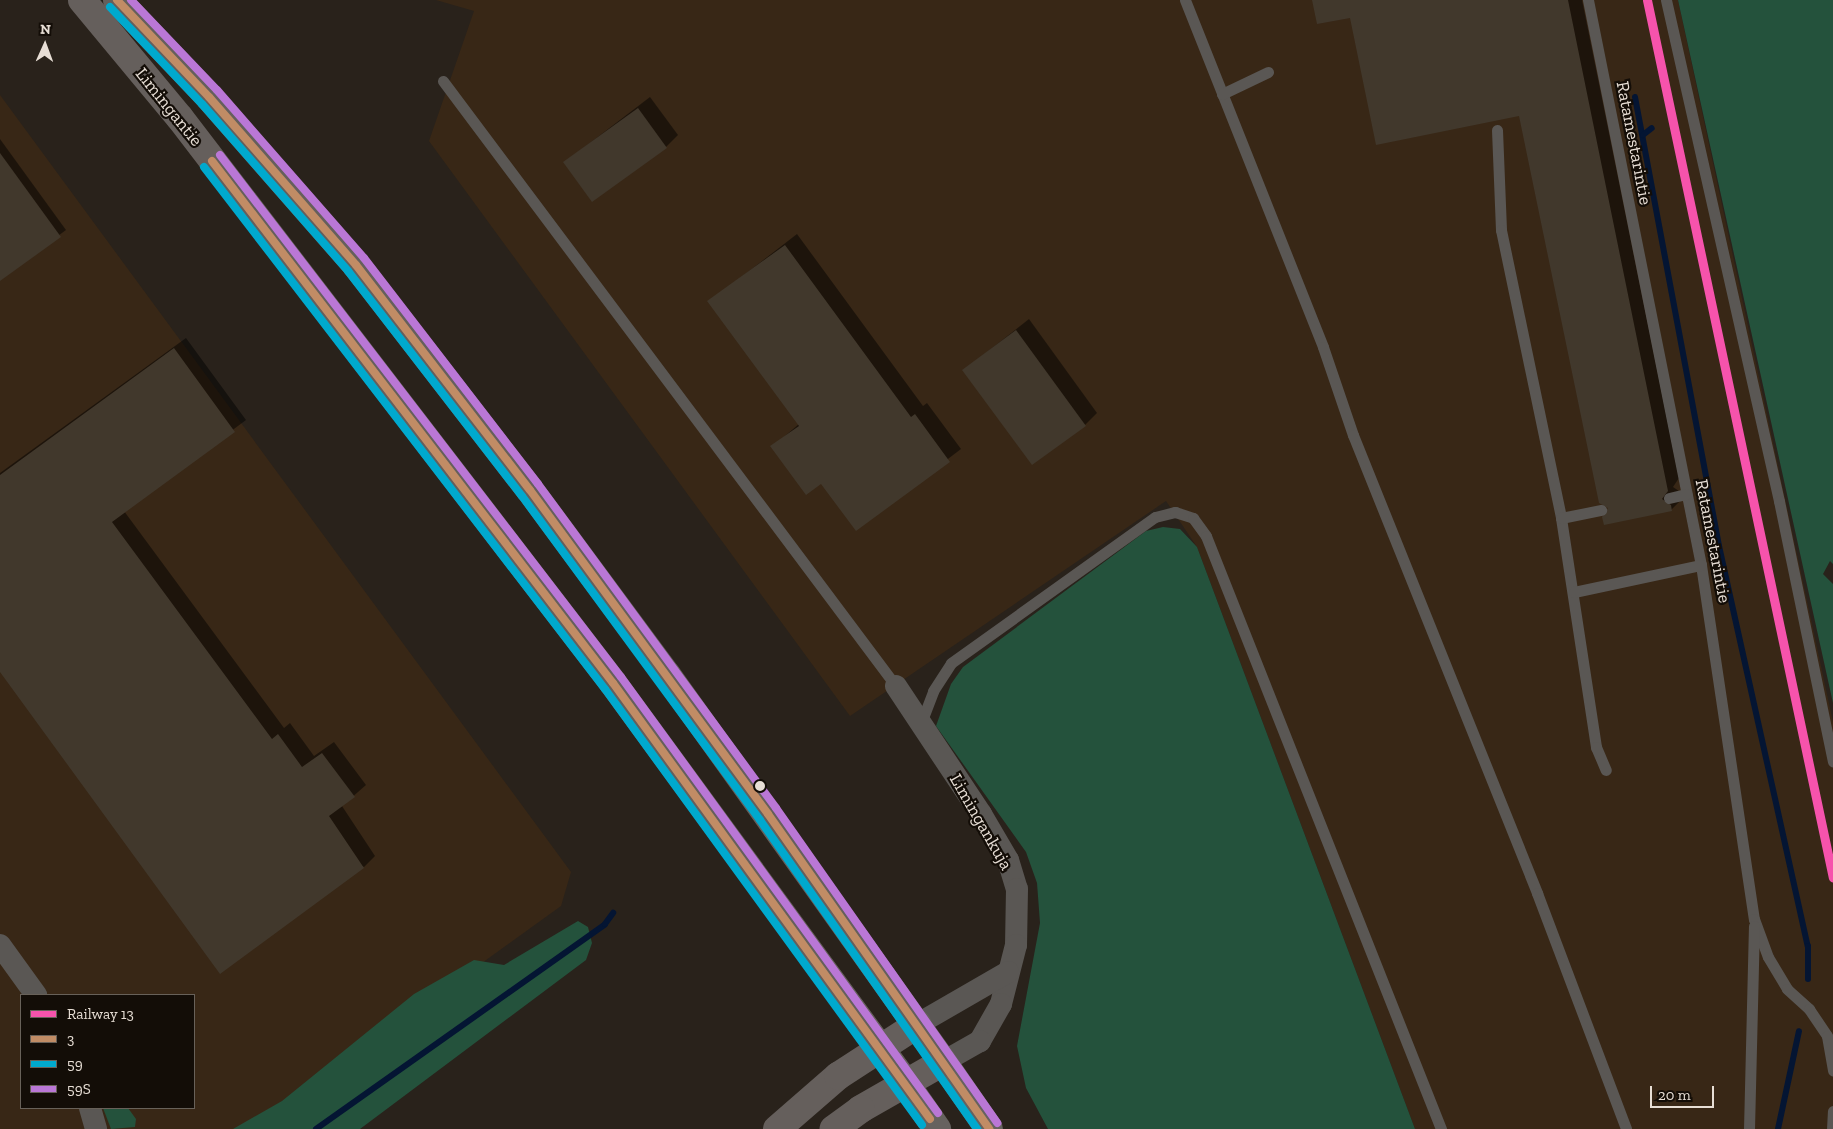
<!DOCTYPE html>
<style>
body{margin:0}
#map{position:relative;width:1833px;height:1129px;overflow:hidden;background:#29221b;font-family:"Zilla Slab",serif}
div>[style]{position:absolute}
.built>*{inset:0;background:#382716}
.green>*{inset:0;background:#24523c}
.shadow>*{inset:0;background:#0007}
.stream>*{height:6px;margin:-3px;padding:0 3px;transform-origin:3px;border-radius:3px;background:#041533}
.building>*{inset:0;background:#41382c}
.service>*{height:11px;margin:-5.5px;padding:0 5.5px;transform-origin:5.5px;border-radius:5.5px;background:#5a5754}
.minor>*{height:22px;margin:-11px;padding:0 11px;transform-origin:11px;border-radius:11px;background:#5a5754}
.secondary>*{height:28px;margin:-14px;padding:0 14px;transform-origin:14px;border-radius:14px;background:#66625f}
.primary>*{height:28px;margin:-14px;padding:0 14px;transform-origin:14px;border-radius:14px;background:#655f5c}
.bus-1>*{height:8px;margin:-4px;padding:0 4px;transform-origin:4px;border-radius:4px;background:#c18c65}
.bus-2>*{height:8px;margin:-4px;padding:0 4px;transform-origin:4px;border-radius:4px;background:#00a9ce}
.bus-3>*{height:8px;margin:-4px;padding:0 4px;transform-origin:4px;border-radius:4px;background:#ba77d6}
.rail-1>*{height:9px;margin:-4.5px;padding:0 4.5px;transform-origin:4.5px;border-radius:4.5px;background:#f653ac}
.dots>*{width:14px;height:14px;translate:-50% -50%;box-sizing:border-box;border:2px solid #130d07;border-radius:50%}
span{translate:-50% -50%;white-space:nowrap;text-align:center;line-height:1.15;-webkit-text-stroke:4.5px #130d07;paint-order:stroke}
.street-label{font-size:18px;color:#e7ded5}
.legend{position:absolute;left:20px;top:994px;width:175px;height:115px;box-sizing:border-box;background:#130d07;border:1px solid #686159;margin:0;padding:6px 9px;list-style:none;font-size:15px;color:#e7ded5}
.legend li{display:flex;align-items:center;gap:10px;height:25px}
.legend b{width:25px;border:1px solid #686159}
.north{position:absolute;left:20px;top:20px;width:50px;height:50px;-webkit-text-stroke:4px #130d07;paint-order:stroke;rotate:2deg;font-size:14px;font-weight:700;line-height:20px;text-align:center;color:#e7ded5}
.north::after{content:'';display:block;margin:auto;width:18px;height:22px;background:#e7ded5;clip-path:polygon(50% 0,100% 100%,50% 72%,0 100%)}
.scale{position:absolute;left:1650px;top:1086px;width:64px;height:22px;box-sizing:border-box;border:2px solid #e7ded5;border-top:0;padding-left:6px;font-size:15px;line-height:18px;white-space:nowrap;color:#e7ded5;-webkit-text-stroke:4px #130d07;paint-order:stroke}
</style>
<div id="map">
<div class="built">
<div style="clip-path:polygon(436px 0,1678px 0,1833px 722px,1833px 1129px,1415px 1129px,1197px 547px,1166px 501px,850px 716px,429px 141px,474px 11px)"></div>
<div style="clip-path:polygon(evenodd,0 95px,571px 872px,561px 906px,252px 1129px,0 1129px,0 95px,21px 995px,194px 995px,194px 1108px,21px 1108px,21px 995px)"></div>
</div>
<div class="green">
<div style="clip-path:polygon(1678px 0,1833px 0,1833px 564px,1830px 561px,1823px 574px,1833px 584px,1833px 703px)"></div>
<div style="clip-path:polygon(1163px 527px,1180px 529px,1197px 547px,1415px 1129px,1048px 1129px,1026px 1088px,1017px 1046px,1040px 923px,1037px 883px,1026px 852px,936px 726px,951px 684px,963px 667px,1146px 531px)"></div>
<div style="clip-path:polygon(578px 921px,588px 927px,592px 943px,586px 960px,360px 1129px,233px 1129px,282px 1101px,414px 994px,474px 960px,504px 965px)"></div>
<div style="clip-path:polygon(103px 1108px,128px 1108px,136px 1119px,135px 1127px,111px 1129px)"></div>
</div>
<div class="shadow">
<div style="clip-path:polygon(1314px 0,1582px 0,1679px 478px,1673px 487px,1682px 493px,1683px 498px,1671px 510px,1610px 508px,1520px 115px,1351px 16px)"></div>
<div style="clip-path:polygon(650px 97px,678px 135px,666px 147px,565px 162px)"></div>
<div style="clip-path:polygon(0 139px,66px 230px,0 279px)"></div>
<div style="clip-path:polygon(797px 234px,923px 406px,927px 403px,961px 449px,856px 529px,822px 482px,772px 447px,799px 424px,709px 302px)"></div>
<div style="clip-path:polygon(1029px 319px,1097px 413px,1085px 425px,964px 370px)"></div>
<div style="clip-path:polygon(186px 338px,246px 420px,124px 511px,284px 728px,290px 723px,314px 756px,334px 742px,366px 785px,342px 806px,375px 856px,364px 867px,0 670px,0 473px)"></div>
</div>
<div class="stream">
<div style="left:1635px;top:97px;width:457px;rotate:79.4deg"></div>
<div style="left:1719px;top:546px;width:410px;rotate:77.5deg"></div>
<div style="left:1808px;top:946px;width:33px;rotate:90deg"></div>
<div style="left:1643px;top:135px;width:11px;rotate:-38deg"></div>
<div style="left:316px;top:1129px;width:354px;rotate:-35.3deg"></div>
<div style="left:605px;top:924px;width:14px;rotate:-54deg"></div>
<div style="left:1778px;top:1129px;width:100px;rotate:-77.9deg"></div>
</div>
<div class="building">
<div style="clip-path:polygon(1312px 0,1568px 0,1668px 491px,1662px 499px,1671px 505px,1672px 511px,1604px 525px,1602px 517px,1608px 508px,1599px 503px,1519px 116px,1376px 145px,1350px 18px,1317px 24px)"></div>
<div style="clip-path:polygon(638px 108px,667px 148px,592px 202px,563px 162px)"></div>
<div style="clip-path:polygon(0 153px,61px 237px,0 281px)"></div>
<div style="clip-path:polygon(785px 245px,911px 417px,915px 414px,950px 462px,856px 531px,821px 484px,806px 495px,770px 446px,799px 426px,707px 301px)"></div>
<div style="clip-path:polygon(1016px 330px,1086px 426px,1032px 465px,962px 370px)"></div>
<div style="clip-path:polygon(174px 348px,235px 432px,112px 522px,272px 739px,278px 734px,302px 767px,322px 753px,355px 797px,329px 816px,364px 868px,220px 974px,0 672px,0 475px)"></div>
</div>
<div class="service">
<div style="left:1185px;top:0;width:373px;rotate:68.3deg"></div>
<div style="left:1323px;top:347px;width:93px;rotate:71.2deg"></div>
<div style="left:1353px;top:435px;width:494px;rotate:68.1deg"></div>
<div style="left:1537px;top:893px;width:252px;rotate:69.3deg"></div>
<div style="left:1588px;top:0;width:576px;rotate:78.69deg"></div>
<div style="left:1701px;top:565px;width:358px;rotate:81.5deg"></div>
<div style="left:1754px;top:919px;width:40px;rotate:69.8deg"></div>
<div style="left:1768px;top:957px;width:37px;rotate:59deg"></div>
<div style="left:1787px;top:989px;width:30px;rotate:42deg"></div>
<div style="left:1809px;top:1009px;width:32px;rotate:56deg"></div>
<div style="left:1827px;top:1036px;width:35px;rotate:80deg"></div>
<div style="left:1666px;top:0;width:514px;rotate:77.29deg"></div>
<div style="left:1779px;top:501px;width:266px;rotate:78.3deg"></div>
<div style="left:443px;top:81px;width:756px;rotate:53.18deg"></div>
<div style="left:1222px;top:94px;width:51px;rotate:-25.6deg"></div>
<div style="left:1497px;top:130px;width:100px;rotate:87.7deg"></div>
<div style="left:1501px;top:230px;width:294px;rotate:78.2deg"></div>
<div style="left:1561px;top:518px;width:232px;rotate:81.3deg"></div>
<div style="left:1596px;top:747px;width:25px;rotate:67deg"></div>
<div style="left:1669px;top:498px;width:18px;rotate:-13deg"></div>
<div style="left:1561px;top:518px;width:41px;rotate:-11.3deg"></div>
<div style="left:1574px;top:592px;width:130px;rotate:-12deg"></div>
<div style="left:921px;top:723px;width:34px;rotate:-69deg"></div>
<div style="left:933px;top:691px;width:33px;rotate:-57deg"></div>
<div style="left:951px;top:663px;width:251px;rotate:-35.6deg"></div>
<div style="left:1155px;top:517px;width:21px;rotate:-14deg"></div>
<div style="left:1175px;top:512px;width:19px;rotate:18deg"></div>
<div style="left:1193px;top:518px;width:22px;rotate:54deg"></div>
<div style="left:1206px;top:536px;width:638px;rotate:68.38deg"></div>
<div style="left:1749px;top:1129px;width:203px;rotate:-88.6deg"></div>
<div style="left:1832px;top:1129px;width:18px;rotate:-87deg"></div>
</div>
<div class="minor">
<div style="left:896px;top:686px;width:154px;rotate:56.4deg"></div>
<div style="left:981px;top:814px;width:53px;rotate:59.6deg"></div>
<div style="left:1008px;top:860px;width:30px;rotate:73deg"></div>
<div style="left:1017px;top:889px;width:56px;rotate:91deg"></div>
<div style="left:1016px;top:945px;width:61px;rotate:104.3deg"></div>
<div style="left:1001px;top:1004px;width:43px;rotate:119.6deg"></div>
<div style="left:980px;top:1041px;width:43px;rotate:150.4deg"></div>
<div style="left:0;top:945px;width:62px;rotate:54.2deg"></div>
<div style="left:918px;top:1024px;width:104px;rotate:-30deg"></div>
<div style="left:90px;top:1108px;width:22px;rotate:74deg"></div>
</div>
<div class="secondary">
<div style="left:943px;top:1062px;width:81px;rotate:55.5deg"></div>
<div style="left:906px;top:1084px;width:55px;rotate:55.4deg"></div>
</div>
<div class="primary">
<div style="left:82px;top:0;width:153px;rotate:50.3deg"></div>
<div style="left:180px;top:118px;width:712px;rotate:52.53deg"></div>
<div style="left:613px;top:683px;width:497px;rotate:53.8deg"></div>
<div style="left:117px;top:0;width:134px;rotate:46.5deg"></div>
<div style="left:209px;top:97px;width:223px;rotate:48.8deg"></div>
<div style="left:356px;top:265px;width:284px;rotate:52.3deg"></div>
<div style="left:530px;top:490px;width:230px;rotate:53.5deg"></div>
<div style="left:667px;top:675px;width:475px;rotate:54.5deg"></div>
<div style="left:943px;top:1062px;width:95px;rotate:150.2deg"></div>
<div style="left:861px;top:1109px;width:34px;rotate:144deg"></div>
<div style="left:777px;top:1129px;width:81px;rotate:-41deg"></div>
<div style="left:838px;top:1076px;width:95px;rotate:-33deg"></div>
</div>
<div class="bus-1">
<div style="left:117px;top:0;width:134px;rotate:46.5deg"></div>
<div style="left:209px;top:97px;width:223px;rotate:48.8deg"></div>
<div style="left:356px;top:265px;width:284px;rotate:52.3deg"></div>
<div style="left:530px;top:490px;width:402px;rotate:53.7deg"></div>
<div style="left:768px;top:814px;width:385px;rotate:54.9deg"></div>
<div style="left:212px;top:161px;width:658px;rotate:52.47deg"></div>
<div style="left:613px;top:683px;width:539px;rotate:53.98deg"></div>
</div>
<div class="bus-2">
<div style="left:110px;top:7px;width:134px;rotate:46.5deg"></div>
<div style="left:202px;top:104px;width:222px;rotate:48.8deg"></div>
<div style="left:348px;top:271px;width:284px;rotate:52.3deg"></div>
<div style="left:522px;top:496px;width:402px;rotate:53.7deg"></div>
<div style="left:760px;top:820px;width:378px;rotate:54.9deg"></div>
<div style="left:204px;top:167px;width:658px;rotate:52.47deg"></div>
<div style="left:605px;top:689px;width:539px;rotate:53.98deg"></div>
</div>
<div class="bus-3">
<div style="left:131px;top:0;width:124px;rotate:46.3deg"></div>
<div style="left:217px;top:90px;width:223px;rotate:48.8deg"></div>
<div style="left:364px;top:258px;width:285px;rotate:52.4deg"></div>
<div style="left:538px;top:484px;width:402px;rotate:53.7deg"></div>
<div style="left:776px;top:808px;width:385px;rotate:54.9deg"></div>
<div style="left:220px;top:155px;width:658px;rotate:52.47deg"></div>
<div style="left:621px;top:677px;width:539px;rotate:53.98deg"></div>
</div>
<div class="rail-1">
<div style="left:1647px;top:0;width:897px;rotate:78.04deg"></div>
</div>
<div class="dots">
<div style="left:760px;top:786px;background:#e7ded5"></div>
</div>
<div class="street-label">
<span style="left:169px;top:107px;rotate:51deg">Limingantie</span>
<span style="left:1634px;top:143px;rotate:79deg">Ratamestarintie</span>
<span style="left:1713px;top:541px;rotate:79deg">Ratamestarintie</span>
<span style="left:981px;top:822px;rotate:60deg">Limingankuja</span>
</div>
<ul class="legend">
<li><b style="height:6px;background:#f653ac"></b>Railway 13</li>
<li><b style="height:6px;background:#c18c65"></b>3</li>
<li><b style="height:6px;background:#00a9ce"></b>59</li>
<li><b style="height:6px;background:#ba77d6"></b>59S</li>
</ul>
<div class="north">N</div>
<div class="scale">20 m</div>
</div>
